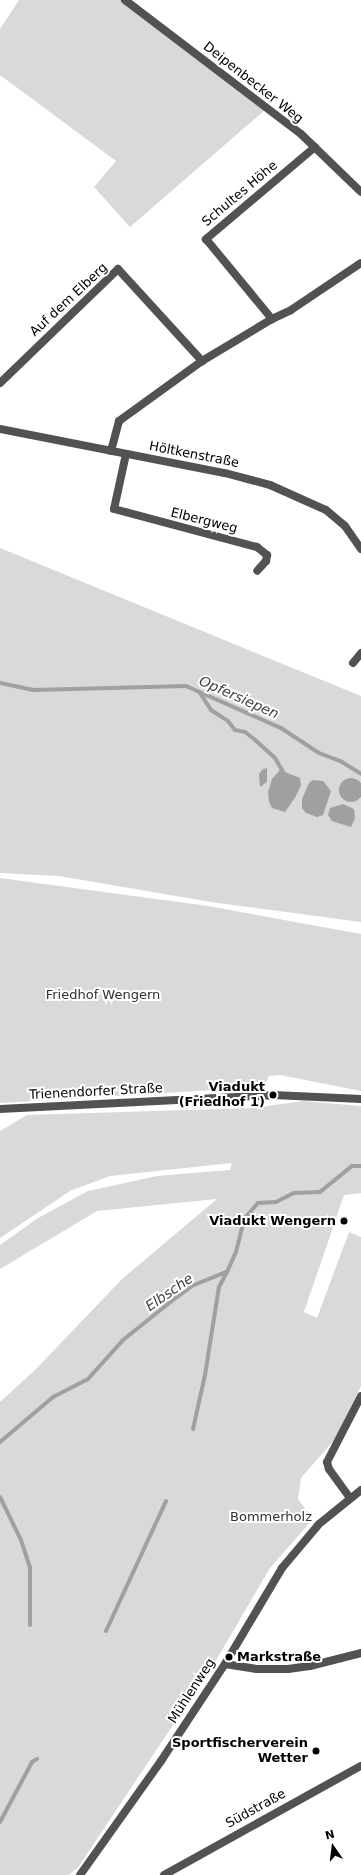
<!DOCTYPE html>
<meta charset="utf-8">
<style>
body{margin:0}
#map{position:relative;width:361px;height:1875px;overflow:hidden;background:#fff;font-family:"DejaVu Sans",sans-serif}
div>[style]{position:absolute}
.green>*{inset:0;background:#d9d9d9}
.water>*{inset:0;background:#a0a0a0}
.round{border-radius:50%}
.stream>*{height:4px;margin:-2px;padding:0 2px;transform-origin:2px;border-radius:2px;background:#a0a0a0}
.street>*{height:8px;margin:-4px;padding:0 4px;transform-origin:4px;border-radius:4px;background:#525252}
.dots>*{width:11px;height:11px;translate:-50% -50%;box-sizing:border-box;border:2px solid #fff;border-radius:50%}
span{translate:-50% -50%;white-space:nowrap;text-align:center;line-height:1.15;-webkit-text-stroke:4px #fff;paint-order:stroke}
.street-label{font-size:13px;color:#000}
.park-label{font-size:13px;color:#303030}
.poi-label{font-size:13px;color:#000;font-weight:700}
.right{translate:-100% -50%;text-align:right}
.left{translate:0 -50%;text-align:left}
.water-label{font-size:14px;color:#414141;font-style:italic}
.north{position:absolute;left:313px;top:1827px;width:40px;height:40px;-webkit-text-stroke:3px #fff;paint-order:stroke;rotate:346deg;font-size:11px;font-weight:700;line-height:16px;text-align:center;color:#000}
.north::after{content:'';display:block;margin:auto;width:14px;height:18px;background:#000;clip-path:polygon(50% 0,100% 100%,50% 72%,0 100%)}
</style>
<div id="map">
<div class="green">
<div style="clip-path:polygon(19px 0,121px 0,265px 110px,130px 227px,94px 187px,116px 161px,0 75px,0 29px)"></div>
<div style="clip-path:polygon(0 548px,361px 696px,361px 922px,211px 902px,59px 876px,0 873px)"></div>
<div style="clip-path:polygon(0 878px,208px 906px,361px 934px,361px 1091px,280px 1075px,269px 1076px,264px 1087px,0 1103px)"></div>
<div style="clip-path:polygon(304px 1101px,361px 1106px,361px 1193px,344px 1195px,304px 1312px,317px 1318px,349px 1232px,361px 1237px,361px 1386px,335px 1439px,301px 1478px,298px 1499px,313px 1519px,270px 1568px,215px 1662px,79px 1866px,69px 1875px,0 1875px,0 1402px,36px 1369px,122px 1279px,217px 1199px,97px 1211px,0 1269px,0 1245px,38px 1218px,88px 1191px,157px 1176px,230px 1170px,232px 1163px,110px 1176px,70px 1191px,0 1238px,0 1131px,27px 1115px,252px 1108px)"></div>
</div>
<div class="water">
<div style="clip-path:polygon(267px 768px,267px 782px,260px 787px,259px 774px,263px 769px)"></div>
<div style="clip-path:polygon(280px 770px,300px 778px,301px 785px,296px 796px,285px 812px,272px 808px,269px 802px,268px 792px,272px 779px)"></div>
<div class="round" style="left:339px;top:778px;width:24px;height:24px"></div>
<div style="clip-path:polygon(313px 780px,323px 781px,331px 791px,323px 815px,317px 817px,306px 813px,302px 808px,302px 799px,309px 783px)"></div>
<div style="clip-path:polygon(343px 804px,354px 809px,355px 818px,351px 827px,332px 821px,328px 815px,330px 808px)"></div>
</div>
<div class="stream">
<div style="left:0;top:683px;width:34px;rotate:12deg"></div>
<div style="left:33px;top:690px;width:153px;rotate:-1.5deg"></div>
<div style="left:186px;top:686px;width:104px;rotate:23.9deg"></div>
<div style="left:281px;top:728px;width:45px;rotate:33.3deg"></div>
<div style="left:319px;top:753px;width:25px;rotate:21deg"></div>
<div style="left:342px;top:762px;width:22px;rotate:32deg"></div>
<div style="left:200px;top:693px;width:20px;rotate:57deg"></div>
<div style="left:211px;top:710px;width:20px;rotate:33deg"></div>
<div style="left:228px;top:721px;width:11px;rotate:52deg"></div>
<div style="left:235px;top:730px;width:10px;rotate:11deg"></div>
<div style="left:245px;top:732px;width:11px;rotate:38deg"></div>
<div style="left:254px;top:739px;width:28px;rotate:42deg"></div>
<div style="left:275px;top:758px;width:20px;rotate:60deg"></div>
<div style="left:193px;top:1429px;width:55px;rotate:-77.5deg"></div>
<div style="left:205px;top:1375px;width:89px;rotate:-81deg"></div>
<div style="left:219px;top:1287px;width:17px;rotate:-62deg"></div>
<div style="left:0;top:1442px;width:70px;rotate:-40.3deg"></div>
<div style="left:53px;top:1397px;width:39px;rotate:-27deg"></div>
<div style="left:88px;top:1379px;width:52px;rotate:-48.1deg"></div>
<div style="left:123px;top:1340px;width:64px;rotate:-38.7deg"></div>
<div style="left:173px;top:1300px;width:26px;rotate:-36deg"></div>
<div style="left:194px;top:1285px;width:35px;rotate:-22deg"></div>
<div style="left:227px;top:1272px;width:22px;rotate:-66deg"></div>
<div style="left:236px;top:1252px;width:34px;rotate:-76deg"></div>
<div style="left:244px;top:1219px;width:21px;rotate:-49deg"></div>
<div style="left:258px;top:1203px;width:18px;rotate:-3deg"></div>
<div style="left:276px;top:1202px;width:20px;rotate:-27deg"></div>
<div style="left:294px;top:1193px;width:26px;rotate:-2deg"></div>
<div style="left:320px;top:1192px;width:41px;rotate:-39.1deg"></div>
<div style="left:352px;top:1166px;width:9px"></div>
<div style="left:0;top:1497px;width:48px;rotate:64deg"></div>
<div style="left:21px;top:1540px;width:28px;rotate:72deg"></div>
<div style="left:30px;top:1567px;width:58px;rotate:90deg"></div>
<div style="left:106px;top:1631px;width:143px;rotate:-65.2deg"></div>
<div style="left:0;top:1822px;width:68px;rotate:-61.9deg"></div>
<div style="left:32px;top:1762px;width:6px;rotate:-31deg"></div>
</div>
<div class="street">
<div style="left:125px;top:0;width:221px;rotate:37.3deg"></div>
<div style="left:301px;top:134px;width:83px;rotate:44deg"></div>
<div style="left:315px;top:147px;width:143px;rotate:139.8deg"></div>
<div style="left:206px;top:239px;width:104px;rotate:50.5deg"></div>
<div style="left:272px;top:319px;width:21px;rotate:-25deg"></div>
<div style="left:291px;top:310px;width:84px;rotate:-33.9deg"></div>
<div style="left:0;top:383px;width:164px;rotate:-44deg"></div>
<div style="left:118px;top:269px;width:125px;rotate:47.6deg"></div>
<div style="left:0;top:429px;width:229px;rotate:11.1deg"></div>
<div style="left:225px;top:473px;width:47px;rotate:14.9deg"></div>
<div style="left:270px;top:485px;width:61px;rotate:24.1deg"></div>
<div style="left:326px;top:510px;width:25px;rotate:40deg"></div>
<div style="left:345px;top:526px;width:28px;rotate:55deg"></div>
<div style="left:111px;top:451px;width:31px;rotate:-75deg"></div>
<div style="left:119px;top:421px;width:102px;rotate:-35.9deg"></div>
<div style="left:202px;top:361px;width:82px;rotate:-31deg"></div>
<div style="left:126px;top:454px;width:56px;rotate:102.3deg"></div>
<div style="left:114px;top:509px;width:148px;rotate:14.9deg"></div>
<div style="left:257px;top:547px;width:13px;rotate:39deg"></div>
<div style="left:267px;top:555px;width:6px;rotate:99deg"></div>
<div style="left:266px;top:561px;width:13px;rotate:132deg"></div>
<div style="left:353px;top:663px;width:13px;rotate:-51deg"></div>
<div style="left:0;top:1109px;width:273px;rotate:-2.9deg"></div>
<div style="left:273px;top:1095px;width:88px;rotate:2.6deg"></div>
<div style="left:350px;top:1498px;width:36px;rotate:-126deg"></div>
<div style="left:329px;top:1469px;width:7px;rotate:-106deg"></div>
<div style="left:327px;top:1462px;width:74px;rotate:-62.7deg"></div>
<div style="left:225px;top:1664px;width:32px;rotate:9deg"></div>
<div style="left:257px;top:1669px;width:31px"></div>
<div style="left:288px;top:1669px;width:22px;rotate:-8deg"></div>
<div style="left:310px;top:1666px;width:53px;rotate:-14.3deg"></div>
<div style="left:80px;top:1875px;width:140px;rotate:-54.6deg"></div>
<div style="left:161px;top:1761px;width:116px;rotate:-56.6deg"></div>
<div style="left:225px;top:1664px;width:112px;rotate:-59.3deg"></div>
<div style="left:282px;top:1568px;width:57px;rotate:-49.9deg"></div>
<div style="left:319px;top:1524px;width:54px;rotate:-39deg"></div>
<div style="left:164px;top:1875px;width:225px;rotate:-29deg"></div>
</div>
<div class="dots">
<div style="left:273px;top:1095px;background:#000"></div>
<div style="left:344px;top:1221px;background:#000"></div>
<div style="left:229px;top:1657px;background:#000"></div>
<div style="left:316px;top:1751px;background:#000"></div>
</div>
<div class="street-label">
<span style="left:253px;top:83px;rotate:38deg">Deipenbecker Weg</span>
<span style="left:240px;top:194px;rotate:-40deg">Schultes Höhe</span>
<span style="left:69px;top:300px;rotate:-43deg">Auf dem Elberg</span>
<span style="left:194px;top:455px;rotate:11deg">Höltkenstraße</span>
<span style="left:204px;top:521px;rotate:14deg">Elbergweg</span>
<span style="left:96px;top:1092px;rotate:-3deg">Trienendorfer Straße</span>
<span style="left:192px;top:1691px;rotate:-57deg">Mühlenweg</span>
<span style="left:256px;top:1809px;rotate:-29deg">Südstraße</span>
</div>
<div class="park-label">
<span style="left:103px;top:995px">Friedhof Wengern</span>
<span style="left:271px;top:1517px">Bommerholz</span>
</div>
<div class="poi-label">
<span class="right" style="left:265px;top:1095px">Viadukt<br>(Friedhof 1)</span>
<span class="right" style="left:336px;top:1221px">Viadukt Wengern</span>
<span class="left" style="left:237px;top:1657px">Markstraße</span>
<span class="right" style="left:308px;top:1751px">Sportfischerverein<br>Wetter</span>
</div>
<div class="water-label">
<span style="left:239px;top:697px;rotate:24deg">Opfersiepen</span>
<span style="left:169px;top:1292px;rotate:-35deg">Elbsche</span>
</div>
<div class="north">N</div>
</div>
